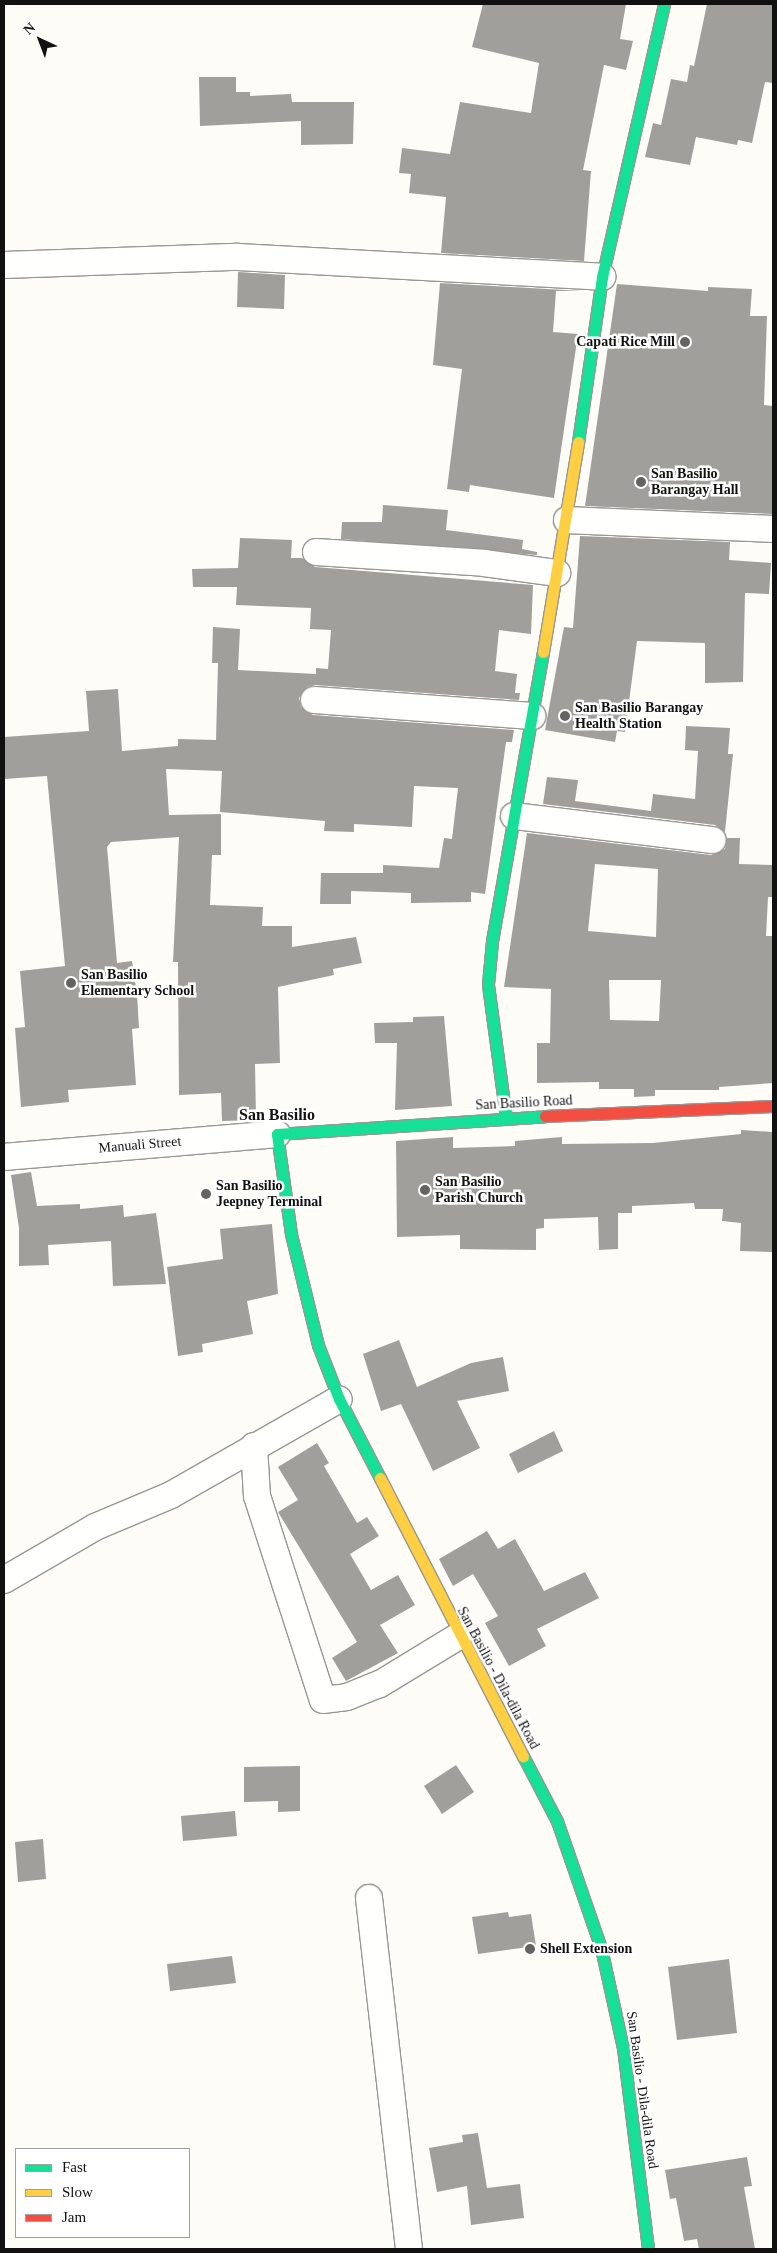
<!DOCTYPE html>
<style>
body{margin:0}
#map{position:relative;width:777px;height:2253px;overflow:hidden;background:#fdfcf7;font-family:"Times New Roman",serif}
div>[style]{position:absolute}
.building>*{inset:0;background:#a19f9c}
.roads{filter:drop-shadow(1px 0 #979795) drop-shadow(-1px 0 #979795) drop-shadow(0 1px #979795) drop-shadow(0 -1px #979795)}
.street>*{height:26px;margin:-13px;padding:0 13px;transform-origin:13px;border-radius:13px;background:#fffffe}
.fast>*{height:11px;margin:-5.5px;padding:0 5.5px;transform-origin:5.5px;border-radius:5.5px;background:#16e098}
.slow>*{height:11px;margin:-5.5px;padding:0 5.5px;transform-origin:5.5px;border-radius:5.5px;background:#ffcf43}
.jam>*{height:11px;margin:-5.5px;padding:0 5.5px;transform-origin:5.5px;border-radius:5.5px;background:#f24e42}
.dots>*{width:14px;height:14px;translate:-50% -50%;box-sizing:border-box;border:2px solid #fff;border-radius:50%}
span{translate:-50% -50%;white-space:nowrap;text-align:center;line-height:1.15;-webkit-text-stroke:5px #fff;paint-order:stroke}
.poi-label{font-size:14px;color:#111;font-weight:700}
.right{translate:-100% -50%;text-align:right}
.left{translate:0 -50%;text-align:left}
.street-label{font-size:14px;color:#111}
.quarter-label{font-size:16px;color:#111;font-weight:700}
.frame{position:absolute;inset:0;border:5px solid #111;pointer-events:none}
.legend{position:absolute;left:15px;top:2148px;width:175px;height:90px;box-sizing:border-box;background:#fff;border:1px solid #a0a0a0;margin:0;padding:6px 9px;list-style:none;font-size:15px;color:#111}
.legend li{display:flex;align-items:center;gap:10px;height:25px}
.legend b{width:25px;border:1px solid #a0a0a0}
.north{position:absolute;left:15px;top:15px;width:50px;height:50px;-webkit-text-stroke:4px #fff;paint-order:stroke;rotate:317deg;font-size:14px;font-weight:700;line-height:20px;text-align:center;color:#111}
.north::after{content:'';display:block;margin:auto;width:18px;height:22px;background:#111;clip-path:polygon(50% 0,100% 100%,50% 72%,0 100%)}
</style>
<div id="map">
<div class="building">
<div style="clip-path:polygon(483px 4px,626px 4px,620px 39px,633px 41px,626px 70px,604px 65px,583px 170px,591px 171px,584px 261px,441px 253px,446px 197px,409px 193px,411px 174px,399px 173px,402px 148px,450px 154px,460px 102px,531px 113px,539px 63px,472px 47px)"></div>
<div style="clip-path:polygon(707px 4px,773px 4px,773px 83px,765px 82px,752px 143px,738px 140px,737px 145px,696px 137px,690px 165px,645px 157px,653px 123px,661px 125px,671px 79px,687px 82px,690px 65px,694px 66px)"></div>
<div style="clip-path:polygon(199px 77px,236px 77px,236px 92px,250px 92px,250px 96px,291px 94px,292px 102px,354px 102px,353px 144px,301px 145px,301px 121px,200px 126px)"></div>
<div style="clip-path:polygon(238px 272px,285px 275px,284px 309px,237px 307px)"></div>
<div style="clip-path:polygon(440px 283px,581px 291px,556px 291px,553px 332px,578px 334px,554px 498px,470px 485px,469px 492px,447px 489px,462px 369px,433px 365px)"></div>
<div style="clip-path:polygon(617px 284px,708px 291px,708px 287px,752px 289px,750px 316px,767px 316px,764px 405px,773px 406px,773px 514px,585px 506px)"></div>
<div style="clip-path:polygon(383px 505px,448px 510px,446px 530px,523px 540px,522px 549px,537px 552px,537px 555px,341px 539px,342px 522px,382px 522px)"></div>
<div style="clip-path:polygon(580px 536px,730px 542px,729px 560px,771px 563px,769px 594px,745px 593px,743px 682px,705px 683px,705px 643px,637px 641px,625px 732px,617px 731px,615px 742px,545px 730px,564px 627px,573px 628px)"></div>
<div style="clip-path:polygon(240px 538px,292px 540px,291px 558px,302px 558px,315px 567px,533px 585px,531px 634px,499px 630px,495px 671px,517px 674px,515px 693px,520px 693px,519px 700px,315px 685px,307px 687px,299px 698px,301px 707px,313px 715px,514px 730px,512px 742px,506px 742px,485px 894px,471px 892px,471px 902px,411px 903px,411px 893px,351px 891px,351px 904px,320px 904px,321px 873px,383px 873px,383px 865px,439px 868px,444px 838px,452px 839px,458px 788px,414px 786px,412px 827px,354px 824px,354px 832px,324px 831px,325px 821px,220px 812px,222px 771px,166px 769px,169px 815px,221px 814px,221px 855px,212px 855px,210px 905px,263px 907px,262px 926px,292px 926px,292px 947px,356px 937px,362px 963px,333px 969px,334px 975px,278px 987px,280px 1063px,255px 1064px,256px 1120px,222px 1121px,221px 1093px,179px 1095px,178px 962px,173px 962px,179px 837px,111px 842px,107px 847px,117px 963px,132px 961px,137px 994px,139px 1028px,132px 1029px,136px 1085px,68px 1090px,69px 1102px,21px 1107px,15px 1028px,25px 1027px,20px 971px,65px 966px,47px 776px,4px 779px,4px 737px,89px 731px,86px 691px,118px 689px,122px 751px,178px 746px,178px 739px,216px 740px,218px 663px,212px 663px,213px 627px,240px 629px,238px 670px,316px 674px,316px 668px,328px 669px,331px 630px,310px 629px,311px 608px,236px 605px,237px 587px,193px 587px,192px 569px,238px 568px)"></div>
<div style="clip-path:polygon(686px 726px,730px 728px,728px 754px,733px 754px,725px 832px,715px 825px,543px 804px,547px 777px,578px 780px,575px 801px,651px 811px,653px 794px,695px 799px,698px 751px,685px 750px)"></div>
<div style="clip-path:polygon(evenodd,527px 833px,711px 855px,725px 849px,727px 838px,740px 838px,739px 864px,773px 865px,773px 897px,768px 897px,766px 936px,773px 936px,773px 1083px,719px 1087px,719px 1090px,655px 1090px,655px 1096px,634px 1097px,634px 1089px,599px 1089px,599px 1082px,537px 1083px,537px 1043px,550px 1043px,551px 989px,504px 987px,527px 833px,595px 864px,658px 869px,656px 937px,588px 931px,595px 864px,527px 833px,609px 980px,661px 980px,659px 1021px,610px 1020px,609px 980px)"></div>
<div style="clip-path:polygon(444px 1016px,452px 1106px,395px 1110px,397px 1043px,375px 1043px,374px 1023px,413px 1022px,413px 1017px)"></div>
<div style="clip-path:polygon(741px 1130px,773px 1132px,773px 1252px,740px 1251px,741px 1223px,722px 1221px,723px 1209px,695px 1209px,694px 1203px,632px 1206px,632px 1213px,618px 1213px,618px 1249px,599px 1250px,598px 1217px,544px 1219px,544px 1228px,536px 1229px,536px 1250px,460px 1249px,460px 1235px,397px 1237px,396px 1141px,453px 1137px,453px 1148px,515px 1146px,515px 1141px,562px 1137px,562px 1144px,653px 1143px,741px 1134px)"></div>
<div style="clip-path:polygon(31px 1172px,37px 1206px,80px 1204px,80px 1209px,123px 1205px,124px 1217px,156px 1213px,166px 1284px,113px 1286px,111px 1241px,48px 1245px,49px 1265px,19px 1266px,19px 1228px,11px 1175px)"></div>
<div style="clip-path:polygon(272px 1224px,278px 1294px,247px 1301px,253px 1334px,202px 1344px,203px 1352px,178px 1356px,167px 1267px,223px 1259px,220px 1229px)"></div>
<div style="clip-path:polygon(399px 1340px,417px 1387px,471px 1363px,503px 1357px,509px 1391px,457px 1401px,480px 1448px,433px 1471px,401px 1404px,381px 1411px,363px 1354px)"></div>
<div style="clip-path:polygon(554px 1431px,563px 1451px,518px 1473px,509px 1454px)"></div>
<div style="clip-path:polygon(317px 1443px,329px 1463px,324px 1466px,357px 1523px,367px 1517px,379px 1536px,350px 1554px,371px 1590px,398px 1575px,415px 1605px,380px 1625px,398px 1653px,346px 1681px,332px 1658px,357px 1642px,278px 1512px,298px 1500px,278px 1467px)"></div>
<div style="clip-path:polygon(487px 1531px,498px 1549px,515px 1539px,544px 1591px,585px 1572px,599px 1598px,537px 1629px,546px 1646px,509px 1666px,485px 1623px,498px 1616px,473px 1574px,453px 1586px,439px 1559px)"></div>
<div style="clip-path:polygon(456px 1765px,474px 1792px,442px 1814px,424px 1786px)"></div>
<div style="clip-path:polygon(300px 1766px,300px 1811px,278px 1812px,278px 1801px,244px 1802px,244px 1767px)"></div>
<div style="clip-path:polygon(235px 1811px,237px 1836px,183px 1841px,181px 1816px)"></div>
<div style="clip-path:polygon(43px 1839px,46px 1879px,18px 1882px,15px 1842px)"></div>
<div style="clip-path:polygon(508px 1912px,509px 1917px,531px 1914px,536px 1946px,478px 1954px,472px 1917px)"></div>
<div style="clip-path:polygon(232px 1956px,236px 1983px,170px 1991px,167px 1964px)"></div>
<div style="clip-path:polygon(729px 1959px,737px 2033px,677px 2040px,668px 1967px)"></div>
<div style="clip-path:polygon(478px 2133px,487px 2188px,520px 2184px,524px 2218px,471px 2225px,467px 2186px,437px 2192px,429px 2148px,463px 2142px,462px 2135px)"></div>
<div style="clip-path:polygon(747px 2157px,752px 2186px,744px 2187px,755px 2249px,699px 2249px,697px 2239px,684px 2241px,676px 2198px,670px 2199px,665px 2170px)"></div>
</div>
<div class="roads">
<div class="street">
<div style="left:4px;top:265px;width:234px;rotate:-2deg"></div>
<div style="left:238px;top:257px;width:365px;rotate:3.1deg"></div>
<div style="left:567px;top:520px;width:206px;rotate:2.5deg"></div>
<div style="left:316px;top:552px;width:168px;rotate:3.7deg"></div>
<div style="left:484px;top:563px;width:74px;rotate:7.8deg"></div>
<div style="left:314px;top:700px;width:219px;rotate:4.2deg"></div>
<div style="left:514px;top:816px;width:200px;rotate:6.9deg"></div>
<div style="left:4px;top:1157px;width:274px;rotate:-4.8deg"></div>
<div style="left:254px;top:1446px;width:50px;rotate:86.6deg"></div>
<div style="left:257px;top:1496px;width:214px;rotate:72.1deg"></div>
<div style="left:323px;top:1700px;width:24px;rotate:-7deg"></div>
<div style="left:347px;top:1697px;width:35px;rotate:-22deg"></div>
<div style="left:380px;top:1684px;width:92px;rotate:-31.3deg"></div>
<div style="left:4px;top:1580px;width:105px;rotate:-30.2deg"></div>
<div style="left:95px;top:1527px;width:82px;rotate:-22.8deg"></div>
<div style="left:171px;top:1495px;width:193px;rotate:-29.7deg"></div>
<div style="left:369px;top:1898px;width:353px;rotate:83.5deg"></div>
</div>
<div class="fast">
<div style="left:578px;top:442px;width:167px;rotate:-81.7deg"></div>
<div style="left:602px;top:277px;width:280px;rotate:-77.2deg"></div>
<div style="left:506px;top:1118px;width:135px;rotate:-97.7deg"></div>
<div style="left:488px;top:984px;width:43px;rotate:-84.7deg"></div>
<div style="left:492px;top:941px;width:293px;rotate:-80deg"></div>
<div style="left:380px;top:1478px;width:89px;rotate:-117.4deg"></div>
<div style="left:339px;top:1399px;width:58px;rotate:-111.3deg"></div>
<div style="left:318px;top:1345px;width:114px;rotate:-103.7deg"></div>
<div style="left:291px;top:1234px;width:101px;rotate:-98deg"></div>
<div style="left:277px;top:1134px;width:269px;rotate:-3.8deg"></div>
<div style="left:523px;top:1756px;width:73px;rotate:62.4deg"></div>
<div style="left:557px;top:1821px;width:134px;rotate:70.9deg"></div>
<div style="left:601px;top:1948px;width:102px;rotate:77.6deg"></div>
<div style="left:623px;top:2048px;width:203px;rotate:82.9deg"></div>
</div>
<div class="slow">
<div style="left:543px;top:652px;width:213px;rotate:-80.5deg"></div>
<div style="left:380px;top:1478px;width:313px;rotate:62.8deg"></div>
</div>
<div class="jam">
<div style="left:545px;top:1116px;width:228px;rotate:-2.5deg"></div>
</div>
</div>
<div class="dots">
<div style="left:685px;top:342px;background:#646362"></div>
<div style="left:641px;top:482px;background:#646362"></div>
<div style="left:565px;top:716px;background:#646362"></div>
<div style="left:71px;top:983px;background:#646362"></div>
<div style="left:425px;top:1190px;background:#646362"></div>
<div style="left:206px;top:1194px;background:#646362"></div>
<div style="left:530px;top:1949px;background:#646362"></div>
</div>
<div class="poi-label">
<span class="right" style="left:675px;top:342px">Capati Rice Mill</span>
<span class="left" style="left:651px;top:482px">San Basilio<br>Barangay Hall</span>
<span class="left" style="left:575px;top:716px">San Basilio Barangay<br>Health Station</span>
<span class="left" style="left:81px;top:983px">San Basilio<br>Elementary School</span>
<span class="left" style="left:435px;top:1190px">San Basilio<br>Parish Church</span>
<span class="left" style="left:216px;top:1194px">San Basilio<br>Jeepney Terminal</span>
<span class="left" style="left:540px;top:1949px">Shell Extension</span>
</div>
<div class="street-label">
<span style="left:524px;top:1103px;rotate:-3deg">San Basilio Road</span>
<span style="left:140px;top:1145px;rotate:-5deg">Manuali Street</span>
<span style="left:498px;top:1678px;rotate:62deg">San Basilio - Dila-dila Road</span>
<span style="left:642px;top:2090px;rotate:82deg">San Basilio - Dila-dila Road</span>
</div>
<div class="quarter-label">
<span style="left:277px;top:1115px">San Basilio</span>
</div>
<div class="frame"></div>
<ul class="legend">
<li><b style="height:6px;background:#16e098"></b>Fast</li>
<li><b style="height:6px;background:#ffcf43"></b>Slow</li>
<li><b style="height:6px;background:#f24e42"></b>Jam</li>
</ul>
<div class="north">N</div>
</div>
